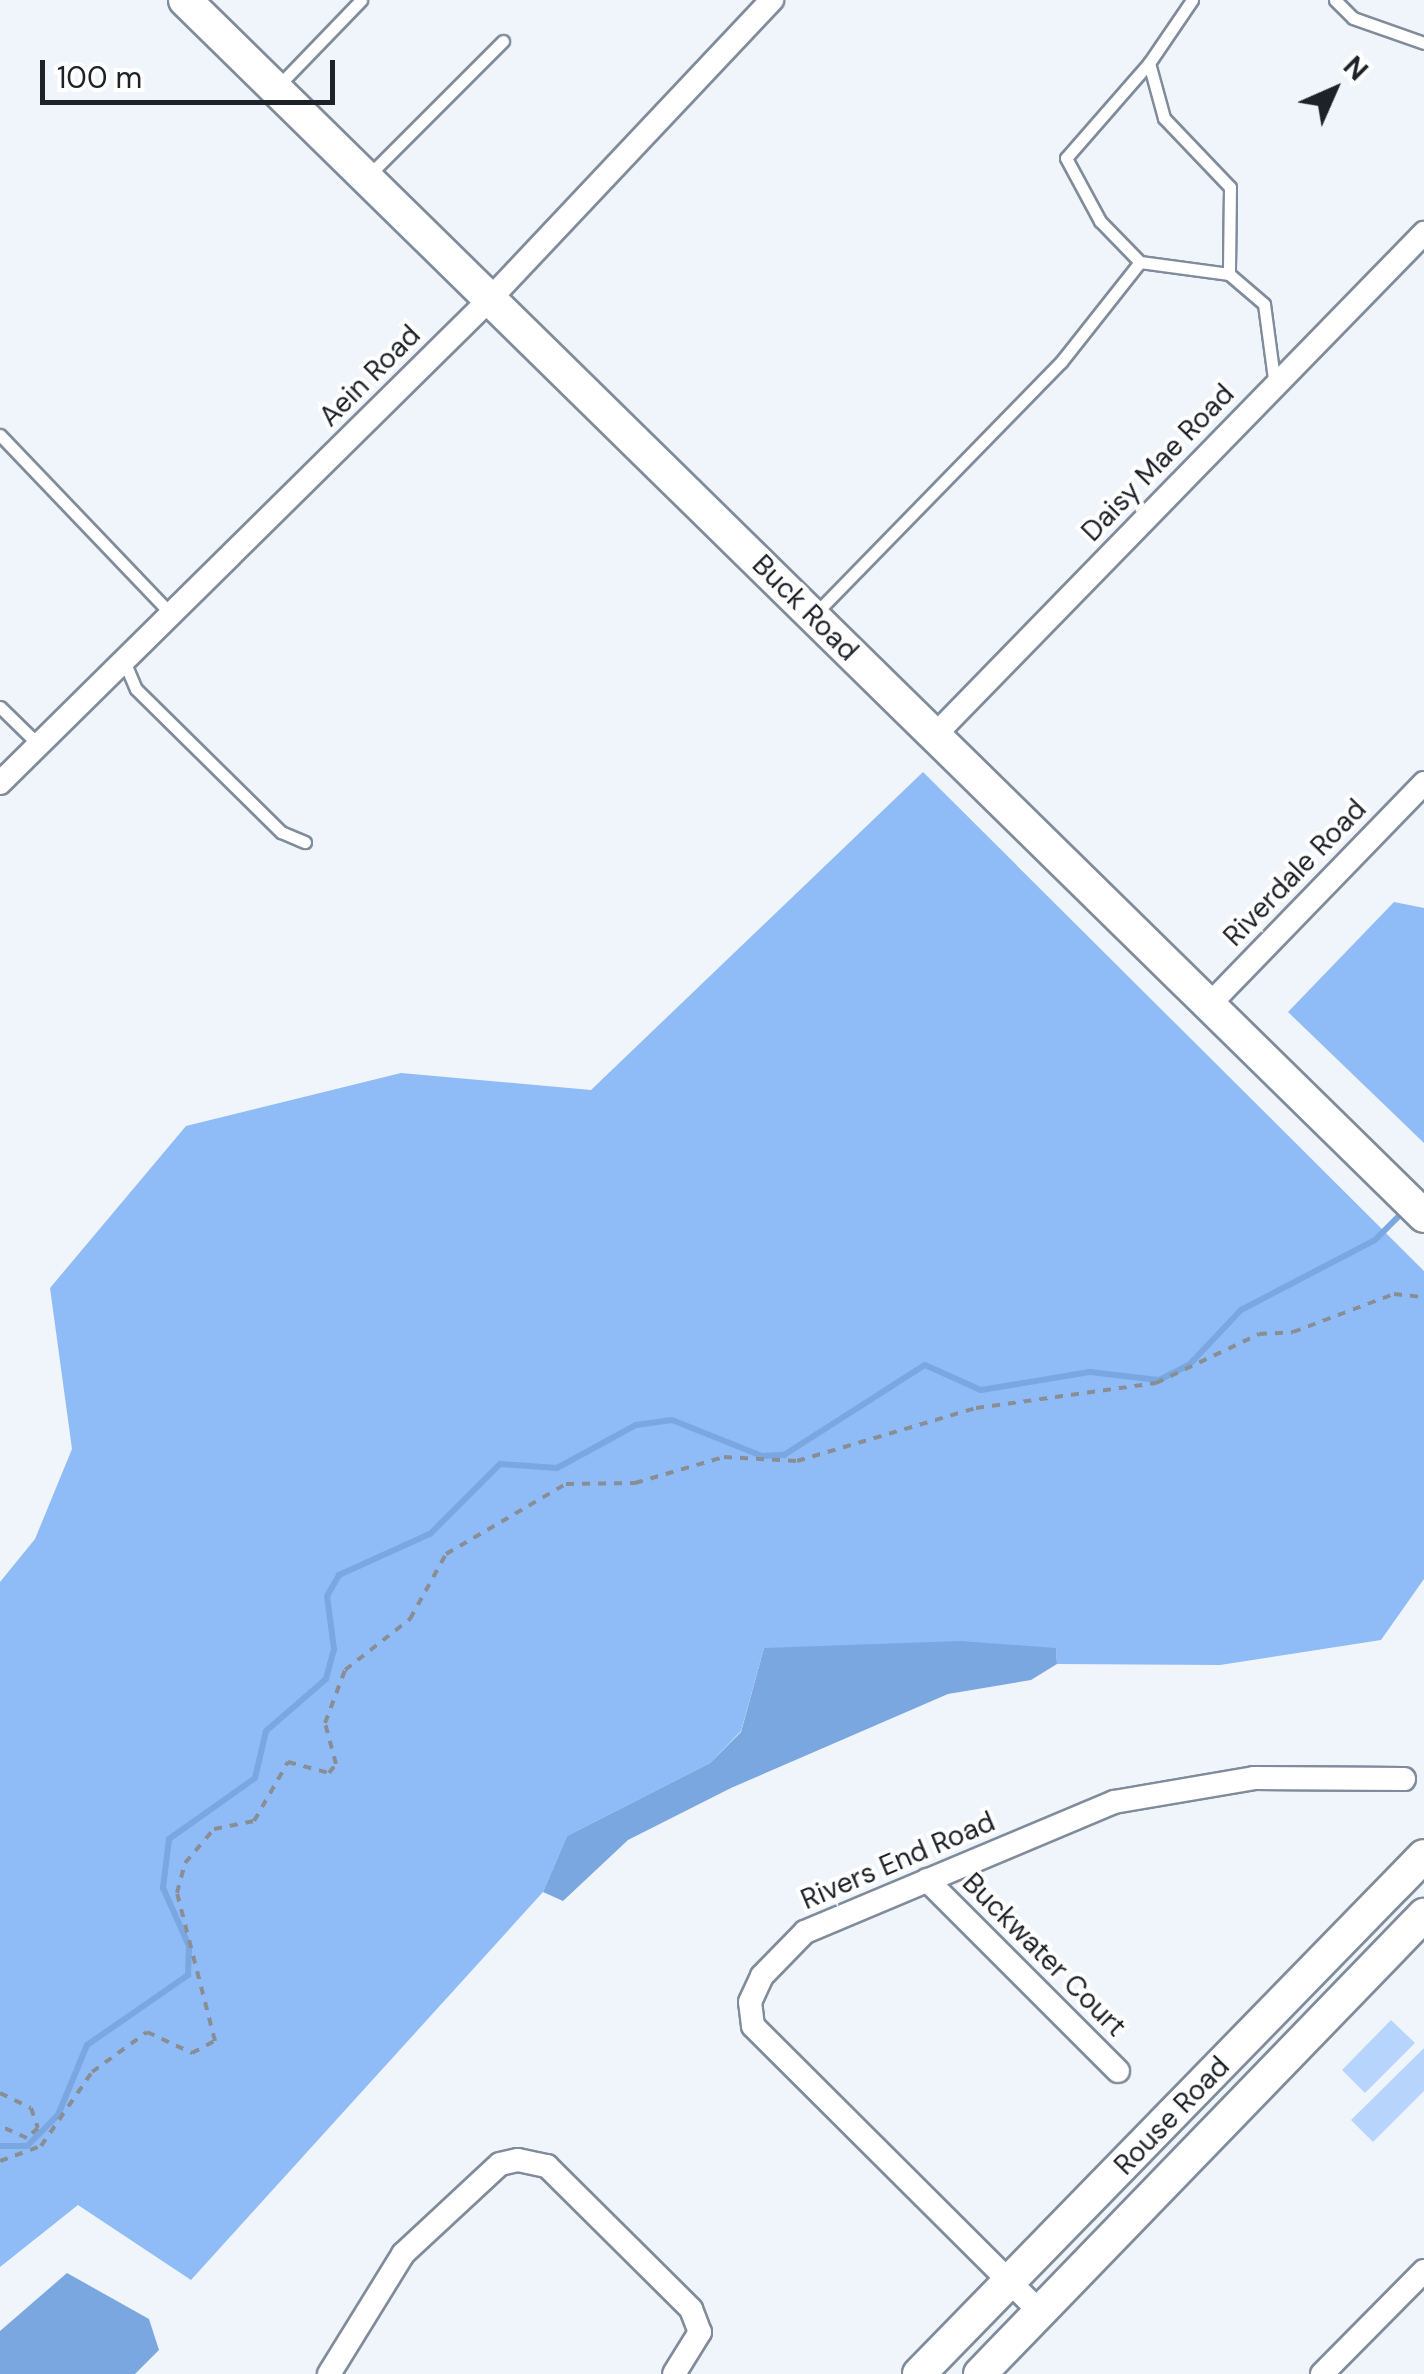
<!DOCTYPE html>
<style>
body{margin:0}
#map{position:relative;width:1424px;height:2374px;overflow:hidden;background:#f0f5fc;font-family:"DM Sans",sans-serif}
div>[style]{position:absolute}
.green>*{inset:0;background:#b7d5fc}
.forest>*{inset:0;background:#8fbbf6}
.water>*{inset:0;background:#7ba7e0}
.stream>*{height:6px;margin:-3px;padding:0 3px;transform-origin:3px;border-radius:3px;background:#7ba7e0}
.path>*{height:4px;margin-top:-2px;transform-origin:0;background:repeating-linear-gradient(90deg,#898e95 0 8px,transparent 0 16px)}
.roads{filter:drop-shadow(2px 0 #808c9b) drop-shadow(-2px 0 #808c9b) drop-shadow(0 2px #808c9b) drop-shadow(0 -2px #808c9b)}
.lane>*{height:11px;margin:-5.5px;padding:0 5.5px;transform-origin:5.5px;border-radius:5.5px;background:#fff}
.street>*{height:22px;margin:-11px;padding:0 11px;transform-origin:11px;border-radius:11px;background:#fff}
.secondary>*{height:32px;margin:-16px;padding:0 16px;transform-origin:16px;border-radius:16px;background:#fff}
span{translate:-50% -50%;white-space:nowrap;text-align:center;line-height:1.15;-webkit-text-stroke:8px #fff;paint-order:stroke}
.street-label{font-size:28px;color:#1d2228}
.north{position:absolute;left:1284px;top:40px;width:100px;height:100px;-webkit-text-stroke:8px #fff;paint-order:stroke;rotate:45deg;font-size:28px;font-weight:700;line-height:40px;text-align:center;color:#1d2228}
.north::after{content:'';display:block;margin:auto;width:35px;height:45px;background:#1d2228;clip-path:polygon(50% 0,100% 100%,50% 72%,0 100%)}
.scale{position:absolute;left:40px;top:60px;width:295px;height:45px;box-sizing:border-box;border:5px solid #1d2228;border-top:0;padding-left:12px;font-size:30px;line-height:35px;white-space:nowrap;color:#1d2228;-webkit-text-stroke:8px #fff;paint-order:stroke}
</style>
<div id="map">
<div class="green">
<div style="clip-path:polygon(1391px 2020px,1415px 2043px,1365px 2093px,1342px 2070px)"></div>
<div style="clip-path:polygon(1424px 2048px,1424px 2091px,1373px 2142px,1351px 2120px)"></div>
</div>
<div class="forest">
<div style="clip-path:polygon(923px 772px,1424px 1271px,1424px 1579px,1381px 1640px,1220px 1665px,1057px 1664px,1056px 1648px,764px 1648px,741px 1731px,710px 1763px,567px 1836px,543px 1892px,191px 2280px,78px 2205px,0 2267px,0 1582px,35px 1539px,72px 1449px,50px 1288px,186px 1126px,401px 1073px,591px 1090px)"></div>
<div style="clip-path:polygon(1394px 902px,1424px 908px,1424px 1143px,1288px 1012px)"></div>
</div>
<div class="water">
<div style="clip-path:polygon(960px 1641px,1056px 1648px,1057px 1664px,1031px 1680px,948px 1694px,731px 1788px,628px 1840px,563px 1901px,543px 1892px,567px 1836px,710px 1763px,741px 1732px,764px 1648px)"></div>
<div style="clip-path:polygon(67px 2273px,149px 2319px,159px 2350px,135px 2374px,0 2374px,0 2331px)"></div>
</div>
<div class="stream">
<div style="left:0;top:2146px;width:27px"></div>
<div style="left:27px;top:2146px;width:44px;rotate:-45deg"></div>
<div style="left:58px;top:2115px;width:76px;rotate:-67.5deg"></div>
<div style="left:87px;top:2045px;width:123px;rotate:-34.7deg"></div>
<div style="left:188px;top:1975px;width:29px;rotate:-88deg"></div>
<div style="left:189px;top:1946px;width:64px;rotate:-114.1deg"></div>
<div style="left:163px;top:1888px;width:49px;rotate:-83deg"></div>
<div style="left:169px;top:1839px;width:105px;rotate:-35.3deg"></div>
<div style="left:255px;top:1778px;width:48px;rotate:-76.8deg"></div>
<div style="left:266px;top:1731px;width:79px;rotate:-40.9deg"></div>
<div style="left:326px;top:1679px;width:31px;rotate:-75deg"></div>
<div style="left:334px;top:1649px;width:53px;rotate:-97.5deg"></div>
<div style="left:327px;top:1596px;width:24px;rotate:-60deg"></div>
<div style="left:339px;top:1575px;width:100px;rotate:-24.3deg"></div>
<div style="left:430px;top:1534px;width:99px;rotate:-45deg"></div>
<div style="left:500px;top:1464px;width:57px;rotate:4deg"></div>
<div style="left:557px;top:1468px;width:90px;rotate:-28.6deg"></div>
<div style="left:636px;top:1425px;width:36px;rotate:-8deg"></div>
<div style="left:672px;top:1420px;width:97px;rotate:21.8deg"></div>
<div style="left:762px;top:1456px;width:22px;rotate:-3deg"></div>
<div style="left:784px;top:1455px;width:167px;rotate:-32.6deg"></div>
<div style="left:925px;top:1365px;width:61px;rotate:24.1deg"></div>
<div style="left:981px;top:1390px;width:110px;rotate:-9.4deg"></div>
<div style="left:1090px;top:1372px;width:69px;rotate:6.6deg"></div>
<div style="left:1159px;top:1380px;width:34px;rotate:-27deg"></div>
<div style="left:1189px;top:1365px;width:76px;rotate:-46.6deg"></div>
<div style="left:1241px;top:1310px;width:151px;rotate:-27.6deg"></div>
<div style="left:1375px;top:1240px;width:40px;rotate:-45deg"></div>
</div>
<div class="path">
<div style="left:0;top:2093px;width:34px;rotate:26deg"></div>
<div style="left:31px;top:2108px;width:21px;rotate:71deg"></div>
<div style="left:38px;top:2128px;width:15px;rotate:138deg"></div>
<div style="left:27px;top:2138px;width:30px;rotate:-156deg"></div>
<div style="left:0;top:2161px;width:44px;rotate:-20.1deg"></div>
<div style="left:41px;top:2146px;width:90px;rotate:-55.4deg"></div>
<div style="left:92px;top:2072px;width:68px;rotate:-36deg"></div>
<div style="left:147px;top:2032px;width:50px;rotate:25deg"></div>
<div style="left:192px;top:2053px;width:26px;rotate:-28deg"></div>
<div style="left:215px;top:2041px;width:153px;rotate:-104.4deg"></div>
<div style="left:177px;top:1893px;width:31px;rotate:-75deg"></div>
<div style="left:185px;top:1863px;width:45px;rotate:-49.5deg"></div>
<div style="left:214px;top:1829px;width:41px;rotate:-11.3deg"></div>
<div style="left:254px;top:1821px;width:68px;rotate:-60deg"></div>
<div style="left:288px;top:1762px;width:42px;rotate:15deg"></div>
<div style="left:329px;top:1773px;width:11px;rotate:-52deg"></div>
<div style="left:336px;top:1764px;width:42px;rotate:-105deg"></div>
<div style="left:325px;top:1723px;width:57px;rotate:-69.3deg"></div>
<div style="left:345px;top:1670px;width:83px;rotate:-38.1deg"></div>
<div style="left:410px;top:1619px;width:74px;rotate:-61deg"></div>
<div style="left:446px;top:1554px;width:139px;rotate:-30.3deg"></div>
<div style="left:566px;top:1484px;width:69px;rotate:-0.8deg"></div>
<div style="left:635px;top:1483px;width:93px;rotate:-16.3deg"></div>
<div style="left:724px;top:1457px;width:73px;rotate:3.1deg"></div>
<div style="left:797px;top:1461px;width:187px;rotate:-16.5deg"></div>
<div style="left:976px;top:1408px;width:182px;rotate:-7.9deg"></div>
<div style="left:1156px;top:1383px;width:114px;rotate:-25.4deg"></div>
<div style="left:1259px;top:1334px;width:34px;rotate:-3deg"></div>
<div style="left:1293px;top:1332px;width:108px;rotate:-20.6deg"></div>
<div style="left:1394px;top:1294px;width:30px;rotate:6deg"></div>
</div>
<div class="roads">
<div class="lane">
<div style="left:1192px;top:0;width:76px;rotate:124.3deg"></div>
<div style="left:1149px;top:63px;width:57px;rotate:74.7deg"></div>
<div style="left:1164px;top:118px;width:95px;rotate:46.3deg"></div>
<div style="left:1230px;top:187px;width:87px;rotate:90.7deg"></div>
<div style="left:1229px;top:274px;width:46px;rotate:40.6deg"></div>
<div style="left:1264px;top:304px;width:83px;rotate:82.4deg"></div>
<div style="left:1335px;top:0;width:25px;rotate:45deg"></div>
<div style="left:1353px;top:18px;width:75px;rotate:19.4deg"></div>
<div style="left:1149px;top:63px;width:126px;rotate:131.1deg"></div>
<div style="left:1066px;top:158px;width:72px;rotate:61.6deg"></div>
<div style="left:1100px;top:221px;width:57px;rotate:45.7deg"></div>
<div style="left:1140px;top:262px;width:90px;rotate:7.7deg"></div>
<div style="left:279px;top:85px;width:118px;rotate:-46deg"></div>
<div style="left:370px;top:174px;width:188px;rotate:-45deg"></div>
<div style="left:0;top:435px;width:248px;rotate:46.3deg"></div>
<div style="left:815px;top:614px;width:352px;rotate:-45.7deg"></div>
<div style="left:1061px;top:362px;width:127px;rotate:-51.7deg"></div>
<div style="left:124px;top:661px;width:30px;rotate:67deg"></div>
<div style="left:136px;top:689px;width:204px;rotate:44.6deg"></div>
<div style="left:281px;top:832px;width:26px;rotate:23deg"></div>
<div style="left:0;top:707px;width:54px;rotate:44.3deg"></div>
</div>
<div class="street">
<div style="left:935px;top:735px;width:701px;rotate:-45.75deg"></div>
<div style="left:0;top:783px;width:690px;rotate:-44.65deg"></div>
<div style="left:491px;top:298px;width:410px;rotate:-46.7deg"></div>
<div style="left:1209px;top:1005px;width:309px;rotate:-45.9deg"></div>
<div style="left:927px;top:1880px;width:270px;rotate:45deg"></div>
<div style="left:1040px;top:2312px;width:405px;rotate:-135.1deg"></div>
<div style="left:753px;top:2026px;width:24px;rotate:-97deg"></div>
<div style="left:750px;top:2002px;width:29px;rotate:-65deg"></div>
<div style="left:762px;top:1976px;width:62px;rotate:-45.7deg"></div>
<div style="left:805px;top:1932px;width:335px;rotate:-22.8deg"></div>
<div style="left:1114px;top:1802px;width:142px;rotate:-9.7deg"></div>
<div style="left:1254px;top:1778px;width:150px;rotate:0.4deg"></div>
<div style="left:329px;top:2374px;width:141px;rotate:-58.3deg"></div>
<div style="left:403px;top:2254px;width:132px;rotate:-42.9deg"></div>
<div style="left:500px;top:2164px;width:18px;rotate:-13deg"></div>
<div style="left:518px;top:2160px;width:30px;rotate:12deg"></div>
<div style="left:547px;top:2166px;width:203px;rotate:44.8deg"></div>
<div style="left:691px;top:2309px;width:25px;rotate:69deg"></div>
<div style="left:700px;top:2332px;width:49px;rotate:121.8deg"></div>
<div style="left:1322px;top:2374px;width:145px;rotate:-45.3deg"></div>
</div>
<div class="secondary">
<div style="left:185px;top:0;width:1736px;rotate:44.46deg"></div>
<div style="left:919px;top:2374px;width:723px;rotate:-45.73deg"></div>
<div style="left:980px;top:2374px;width:639px;rotate:-45.95deg"></div>
</div>
</div>
<div class="street-label">
<span style="left:370px;top:376px;rotate:-45deg">Aein Road</span>
<span style="left:1158px;top:463px;rotate:-46deg">Daisy Mae Road</span>
<span style="left:805px;top:608px;rotate:45deg">Buck Road</span>
<span style="left:1295px;top:873px;rotate:-46deg">Riverdale Road</span>
<span style="left:898px;top:1861px;rotate:-23deg">Rivers End Road</span>
<span style="left:1044px;top:1955px;rotate:45deg">Buckwater Court</span>
<span style="left:1172px;top:2116px;rotate:-46deg">Rouse Road</span>
</div>
<div class="north">N</div>
<div class="scale">100 m</div>
</div>
